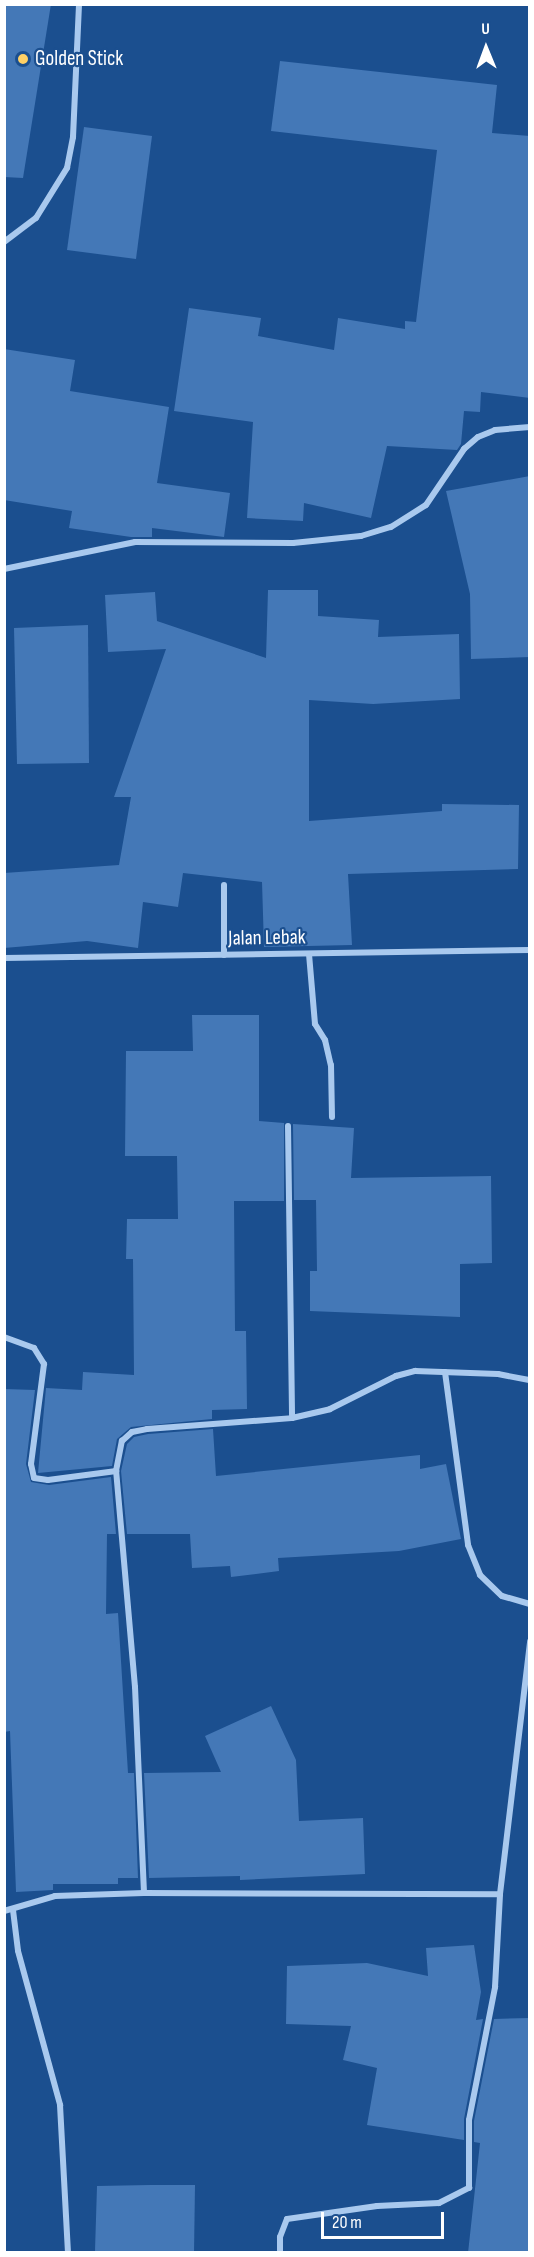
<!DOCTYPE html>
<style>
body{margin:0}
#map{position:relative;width:534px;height:2257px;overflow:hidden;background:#1b4f8f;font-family:"Sofia Sans Condensed",sans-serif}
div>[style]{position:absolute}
.building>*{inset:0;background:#4478b7}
.street>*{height:6px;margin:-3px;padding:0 3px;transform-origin:3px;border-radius:3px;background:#a9c9ee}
.dots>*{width:16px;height:16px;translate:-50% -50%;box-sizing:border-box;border:3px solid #1b4f8f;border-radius:50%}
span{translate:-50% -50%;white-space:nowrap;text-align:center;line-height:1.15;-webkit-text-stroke:4.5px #1b4f8f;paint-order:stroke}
.poi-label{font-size:21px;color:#fff}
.left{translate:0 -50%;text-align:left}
.street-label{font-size:21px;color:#fff}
.frame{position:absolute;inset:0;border:6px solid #fff;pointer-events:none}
.north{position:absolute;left:456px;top:18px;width:60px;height:60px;-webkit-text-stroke:4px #1b4f8f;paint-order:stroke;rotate:359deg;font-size:16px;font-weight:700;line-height:24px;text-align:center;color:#fff}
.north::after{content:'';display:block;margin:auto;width:21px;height:27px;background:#fff;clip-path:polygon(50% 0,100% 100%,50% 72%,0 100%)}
.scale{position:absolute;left:321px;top:2212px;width:123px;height:27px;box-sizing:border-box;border:3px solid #fff;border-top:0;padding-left:8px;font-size:18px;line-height:21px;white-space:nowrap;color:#fff;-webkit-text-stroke:4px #1b4f8f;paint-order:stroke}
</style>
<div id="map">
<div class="building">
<div style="clip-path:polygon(4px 4px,51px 4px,23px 178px,4px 177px)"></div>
<div style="clip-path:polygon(280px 61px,497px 85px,492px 133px,530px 136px,530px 398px,481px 392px,480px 412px,464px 411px,461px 444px,457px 450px,387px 446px,371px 518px,304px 503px,303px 521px,247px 518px,253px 422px,174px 411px,189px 308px,261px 318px,258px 336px,334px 350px,338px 318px,405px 329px,405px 321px,416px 322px,437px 150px,271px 131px)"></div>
<div style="clip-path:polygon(84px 127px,152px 136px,136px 259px,67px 250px)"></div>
<div style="clip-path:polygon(4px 349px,75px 360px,70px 391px,169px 407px,157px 483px,230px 493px,224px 537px,152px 528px,152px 537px,131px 537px,69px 528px,72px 511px,4px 500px)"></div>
<div style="clip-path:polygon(530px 476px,530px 657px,471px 659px,470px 594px,446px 491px)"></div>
<div style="clip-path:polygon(268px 590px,318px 590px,318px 616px,379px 620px,378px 637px,459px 634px,460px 699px,373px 704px,309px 700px,309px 821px,442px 811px,442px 804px,519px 805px,518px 869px,348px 874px,352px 945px,264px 947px,262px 882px,183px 873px,178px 907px,143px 902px,138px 948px,87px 941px,4px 948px,4px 873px,119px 865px,131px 797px,114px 797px,166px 649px,108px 652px,105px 595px,155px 592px,157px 621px,266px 658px)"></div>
<div style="clip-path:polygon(88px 625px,89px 763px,17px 764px,14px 628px)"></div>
<div style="clip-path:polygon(192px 1015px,259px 1015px,259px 1121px,284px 1123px,284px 1201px,234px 1201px,235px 1331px,246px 1331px,247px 1409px,212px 1410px,212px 1419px,131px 1427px,117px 1439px,112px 1466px,38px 1473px,46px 1388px,82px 1390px,83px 1372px,134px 1375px,133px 1259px,126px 1259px,127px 1219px,178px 1219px,177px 1156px,125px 1156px,126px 1051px,193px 1051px)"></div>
<div style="clip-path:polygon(293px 1124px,354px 1128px,351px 1178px,491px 1176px,492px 1263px,460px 1264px,460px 1317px,310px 1311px,310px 1271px,317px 1271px,316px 1200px,294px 1200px)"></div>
<div style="clip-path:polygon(4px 1389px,35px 1390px,26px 1464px,31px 1482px,49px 1485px,111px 1477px,116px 1534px,107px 1534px,106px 1614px,118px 1613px,128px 1773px,134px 1773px,138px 1878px,118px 1878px,118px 1884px,53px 1884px,53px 1890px,16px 1892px,10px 1731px,4px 1732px)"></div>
<div style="clip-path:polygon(213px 1429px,216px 1476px,420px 1455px,420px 1469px,446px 1464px,461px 1539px,399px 1551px,278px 1558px,279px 1571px,231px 1577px,230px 1566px,192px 1568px,190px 1534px,127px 1534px,121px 1471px,127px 1444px,134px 1437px,148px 1434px)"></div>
<div style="clip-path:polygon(271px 1706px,296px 1760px,299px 1821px,363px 1818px,365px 1874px,240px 1880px,240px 1876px,149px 1878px,144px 1773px,221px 1772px,205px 1736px)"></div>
<div style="clip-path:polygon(474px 1945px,481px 1992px,476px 2020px,483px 2019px,464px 2119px,464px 2140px,367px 2125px,377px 2068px,343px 2060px,351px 2026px,286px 2024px,287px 1966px,367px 1963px,428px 1976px,426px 1948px)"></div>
<div style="clip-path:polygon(530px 2018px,530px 2253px,468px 2253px,480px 2143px,474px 2142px,474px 2121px,494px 2019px)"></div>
<div style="clip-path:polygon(150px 2185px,195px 2185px,194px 2253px,95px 2251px,97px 2186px)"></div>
</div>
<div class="street">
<div style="left:4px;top:242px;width:40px;rotate:-37deg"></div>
<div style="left:36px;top:218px;width:59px;rotate:-58.2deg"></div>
<div style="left:67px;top:168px;width:32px;rotate:-79deg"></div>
<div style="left:73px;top:137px;width:133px;rotate:-87.4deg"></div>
<div style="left:4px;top:569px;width:134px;rotate:-11.6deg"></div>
<div style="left:135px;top:542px;width:158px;rotate:0.4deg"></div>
<div style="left:293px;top:543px;width:68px;rotate:-5.9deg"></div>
<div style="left:361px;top:536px;width:31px;rotate:-17deg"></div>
<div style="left:391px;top:527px;width:41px;rotate:-32.2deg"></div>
<div style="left:426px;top:505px;width:68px;rotate:-55.8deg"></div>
<div style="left:464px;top:449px;width:18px;rotate:-41deg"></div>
<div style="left:478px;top:437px;width:18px;rotate:-22deg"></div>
<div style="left:495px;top:430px;width:35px;rotate:-5deg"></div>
<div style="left:309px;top:954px;width:70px;rotate:85.1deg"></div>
<div style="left:315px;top:1024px;width:19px;rotate:58deg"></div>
<div style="left:325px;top:1040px;width:26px;rotate:77deg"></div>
<div style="left:331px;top:1065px;width:52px;rotate:88.9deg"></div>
<div style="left:224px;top:955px;width:70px;rotate:-90deg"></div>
<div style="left:4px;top:958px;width:526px;rotate:-0.87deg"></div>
<div style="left:288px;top:1126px;width:292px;rotate:89.2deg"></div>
<div style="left:4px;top:1337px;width:32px;rotate:20deg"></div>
<div style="left:34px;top:1348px;width:19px;rotate:58deg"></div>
<div style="left:44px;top:1364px;width:101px;rotate:97.4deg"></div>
<div style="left:31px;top:1464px;width:14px;rotate:78deg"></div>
<div style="left:34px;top:1478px;width:14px;rotate:8deg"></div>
<div style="left:48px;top:1480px;width:69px;rotate:-7.5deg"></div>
<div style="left:445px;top:1372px;width:175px;rotate:82.4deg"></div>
<div style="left:468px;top:1545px;width:32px;rotate:68deg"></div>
<div style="left:480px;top:1575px;width:30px;rotate:44deg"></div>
<div style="left:502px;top:1596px;width:29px;rotate:16deg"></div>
<div style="left:144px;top:1893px;width:206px;rotate:-92.5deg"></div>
<div style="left:135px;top:1687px;width:217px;rotate:-95deg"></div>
<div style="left:116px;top:1471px;width:31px;rotate:-79deg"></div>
<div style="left:122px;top:1441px;width:13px;rotate:-42deg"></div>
<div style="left:132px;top:1432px;width:15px;rotate:-11deg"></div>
<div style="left:147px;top:1429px;width:145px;rotate:-4.3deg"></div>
<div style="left:292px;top:1418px;width:39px;rotate:-13deg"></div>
<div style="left:330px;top:1409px;width:74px;rotate:-26.6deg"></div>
<div style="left:396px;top:1376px;width:20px;rotate:-15deg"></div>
<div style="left:415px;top:1371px;width:83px;rotate:2.1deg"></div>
<div style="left:498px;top:1374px;width:33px;rotate:11deg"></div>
<div style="left:13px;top:1910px;width:41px;rotate:83deg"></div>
<div style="left:18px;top:1951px;width:160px;rotate:74.7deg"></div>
<div style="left:60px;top:2105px;width:147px;rotate:86.9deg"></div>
<div style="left:4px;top:1911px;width:53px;rotate:-16.4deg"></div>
<div style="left:55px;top:1896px;width:89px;rotate:-1.9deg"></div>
<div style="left:144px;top:1893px;width:356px;rotate:0.2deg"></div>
<div style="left:280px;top:2252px;width:15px;rotate:-90deg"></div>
<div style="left:280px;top:2237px;width:19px;rotate:-69deg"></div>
<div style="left:287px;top:2219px;width:91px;rotate:-8.2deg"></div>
<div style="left:377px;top:2206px;width:62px;rotate:-2.8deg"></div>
<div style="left:439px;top:2203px;width:34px;rotate:-27deg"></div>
<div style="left:469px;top:2188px;width:68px;rotate:-90deg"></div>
<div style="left:469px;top:2120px;width:136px;rotate:-78.9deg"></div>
<div style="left:495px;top:1987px;width:93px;rotate:-86.9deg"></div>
<div style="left:500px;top:1894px;width:255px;rotate:-83.2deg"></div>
</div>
<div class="dots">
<div style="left:23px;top:59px;background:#ffd166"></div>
</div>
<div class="poi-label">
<span class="left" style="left:35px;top:59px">Golden Stick</span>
</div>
<div class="street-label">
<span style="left:267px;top:938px;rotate:-1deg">Jalan Lebak</span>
</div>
<div class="frame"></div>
<div class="north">U</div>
<div class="scale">20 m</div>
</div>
